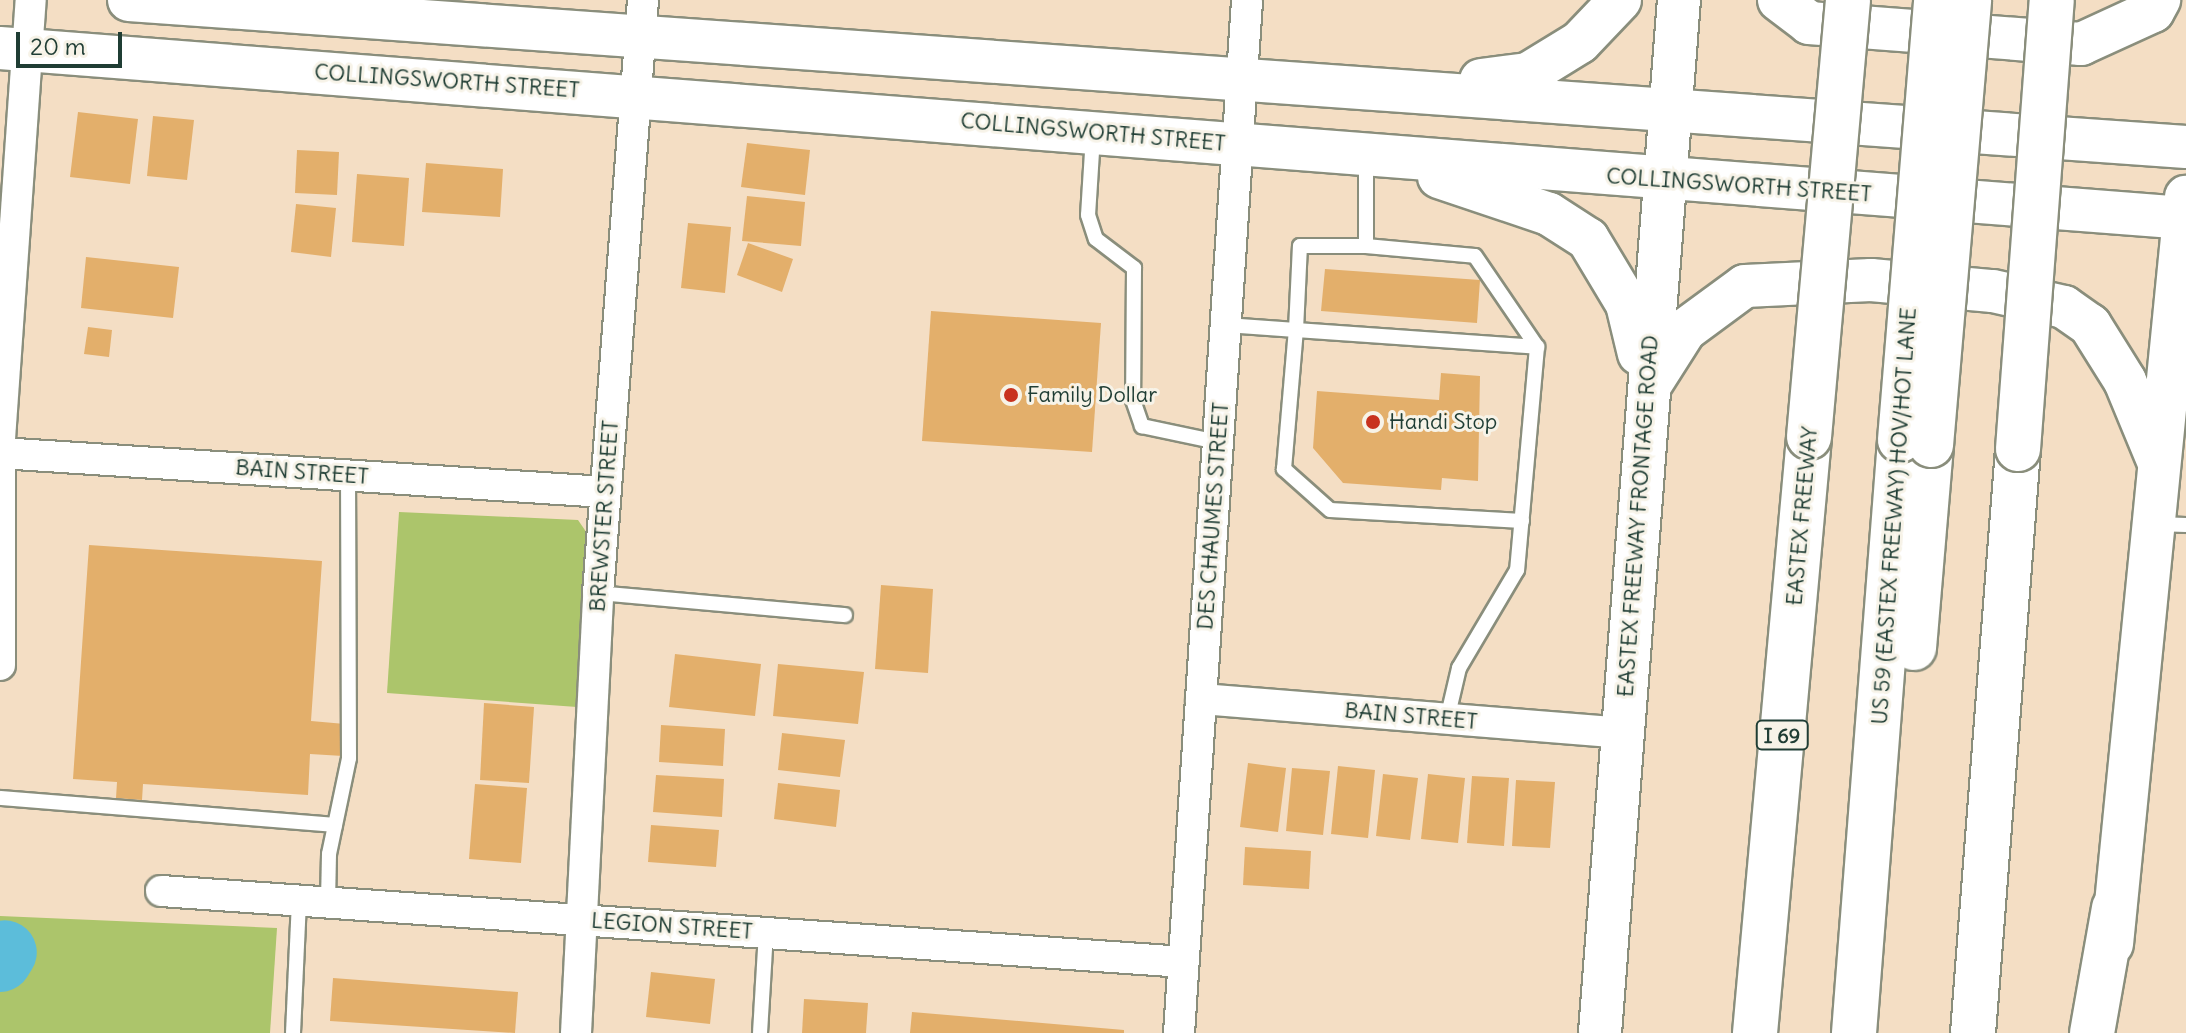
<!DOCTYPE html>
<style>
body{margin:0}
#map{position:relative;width:2186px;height:1033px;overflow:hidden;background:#f4dec4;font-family:Delius,sans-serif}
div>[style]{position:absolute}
.green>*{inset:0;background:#acc56b}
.river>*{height:64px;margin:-32px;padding:0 32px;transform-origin:32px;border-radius:32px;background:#5cbdda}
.building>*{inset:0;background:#e3af6b}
.roads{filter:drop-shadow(2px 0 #8a8e7c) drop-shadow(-2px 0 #8a8e7c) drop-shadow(0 2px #8a8e7c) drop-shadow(0 -2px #8a8e7c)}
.lane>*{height:14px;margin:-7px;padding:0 7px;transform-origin:7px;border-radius:7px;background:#fff}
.street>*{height:30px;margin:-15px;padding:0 15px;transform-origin:15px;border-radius:15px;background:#fff}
.secondary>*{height:42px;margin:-21px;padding:0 21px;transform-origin:21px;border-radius:21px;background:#fff}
.highway>*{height:44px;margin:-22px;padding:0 22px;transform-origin:22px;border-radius:22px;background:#fff}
.bridges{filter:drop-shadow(2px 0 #8a8e7c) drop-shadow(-2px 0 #8a8e7c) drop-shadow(0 2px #8a8e7c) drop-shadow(0 -2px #8a8e7c)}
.highway-bridge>*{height:44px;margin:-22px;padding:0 22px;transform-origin:22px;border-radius:22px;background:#fff}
.dots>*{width:22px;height:22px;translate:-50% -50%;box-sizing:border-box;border:4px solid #f7f3e8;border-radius:50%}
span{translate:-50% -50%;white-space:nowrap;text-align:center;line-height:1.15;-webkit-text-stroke:6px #f7f3e8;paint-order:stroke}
.shield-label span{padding:2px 6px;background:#f7f3e8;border:2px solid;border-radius:6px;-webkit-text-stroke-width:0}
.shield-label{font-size:20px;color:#1f3d34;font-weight:700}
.street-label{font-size:22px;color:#1f3d34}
.poi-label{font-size:22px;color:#1f3d34}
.left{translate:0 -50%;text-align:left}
.scale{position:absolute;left:16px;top:32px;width:106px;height:36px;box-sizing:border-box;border:4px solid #1f3d34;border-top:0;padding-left:10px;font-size:24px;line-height:28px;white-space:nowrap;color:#1f3d34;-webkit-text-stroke:6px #f7f3e8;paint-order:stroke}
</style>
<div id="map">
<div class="green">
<div style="clip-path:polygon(399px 512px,578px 520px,591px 539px,577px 707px,387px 693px)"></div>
<div style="clip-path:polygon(0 916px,277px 928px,270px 1033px,0 1033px)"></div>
</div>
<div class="river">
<div style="left:0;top:960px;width:9px;rotate:-58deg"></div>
</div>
<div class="building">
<div style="clip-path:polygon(78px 112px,138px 119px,130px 184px,70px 177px)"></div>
<div style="clip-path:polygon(153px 116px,194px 120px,187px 180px,147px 176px)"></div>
<div style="clip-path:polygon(747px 143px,810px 150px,805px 195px,741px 187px)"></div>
<div style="clip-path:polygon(297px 150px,339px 152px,337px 195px,295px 193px)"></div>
<div style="clip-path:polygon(426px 163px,503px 169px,500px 217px,422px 212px)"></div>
<div style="clip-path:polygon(357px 174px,409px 178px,404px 246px,352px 242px)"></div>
<div style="clip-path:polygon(747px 196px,805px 202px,801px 246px,742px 241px)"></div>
<div style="clip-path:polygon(296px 204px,336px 208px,331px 257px,291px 252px)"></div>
<div style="clip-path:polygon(688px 223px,731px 227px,725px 293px,681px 288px)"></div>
<div style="clip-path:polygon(748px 243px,793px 259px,782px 292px,737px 275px)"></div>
<div style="clip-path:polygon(86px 257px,179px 267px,173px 318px,81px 308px)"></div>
<div style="clip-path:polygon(1325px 269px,1480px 280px,1477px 323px,1321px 311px)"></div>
<div style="clip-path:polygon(931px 311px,1101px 323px,1092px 452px,922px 441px)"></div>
<div style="clip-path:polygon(88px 327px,112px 330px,109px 357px,84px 354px)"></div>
<div style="clip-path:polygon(1441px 373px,1480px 376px,1478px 481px,1442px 478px,1441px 490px,1343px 483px,1313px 448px,1317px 391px,1439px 400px)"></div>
<div style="clip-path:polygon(89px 545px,322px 561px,311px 721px,345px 724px,343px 756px,310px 754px,308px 795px,143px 784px,142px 800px,116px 798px,117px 782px,73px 779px)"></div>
<div style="clip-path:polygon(881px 585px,933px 589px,928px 673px,875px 669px)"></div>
<div style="clip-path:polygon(675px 654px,761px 664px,755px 716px,669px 707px)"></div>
<div style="clip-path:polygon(778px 664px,864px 672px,858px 724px,773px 716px)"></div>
<div style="clip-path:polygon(484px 703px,534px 707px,529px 783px,480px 780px)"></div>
<div style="clip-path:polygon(661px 725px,725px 729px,723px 766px,659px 762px)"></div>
<div style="clip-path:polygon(782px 733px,845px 740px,840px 777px,778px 770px)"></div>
<div style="clip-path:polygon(1248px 763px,1286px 768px,1278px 832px,1240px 827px)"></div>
<div style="clip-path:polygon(1338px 766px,1375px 770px,1368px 838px,1331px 834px)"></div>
<div style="clip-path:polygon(1292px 768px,1330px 771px,1323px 835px,1286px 831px)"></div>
<div style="clip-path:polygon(1383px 774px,1418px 778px,1410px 840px,1376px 836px)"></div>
<div style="clip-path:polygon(1428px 774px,1465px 778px,1458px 843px,1421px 839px)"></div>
<div style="clip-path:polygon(656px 775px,724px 779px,722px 817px,653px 812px)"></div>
<div style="clip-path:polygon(1472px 776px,1509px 778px,1504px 846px,1467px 843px)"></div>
<div style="clip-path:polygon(1516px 780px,1555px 782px,1550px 848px,1512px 846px)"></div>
<div style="clip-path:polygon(778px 783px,840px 790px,836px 827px,774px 819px)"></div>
<div style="clip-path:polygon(475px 784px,527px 788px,521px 863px,469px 859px)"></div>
<div style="clip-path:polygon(651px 825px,719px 830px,716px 867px,648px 862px)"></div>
<div style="clip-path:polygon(1245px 847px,1311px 851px,1309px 889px,1243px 885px)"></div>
<div style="clip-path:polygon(651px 972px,715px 979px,710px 1024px,646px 1017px)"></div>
<div style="clip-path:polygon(333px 978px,518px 992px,515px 1033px,330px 1021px)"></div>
<div style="clip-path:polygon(804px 999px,868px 1003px,866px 1033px,802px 1033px)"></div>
<div style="clip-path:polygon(912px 1012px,1124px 1030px,1124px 1033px,910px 1033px)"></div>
</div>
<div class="roads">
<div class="lane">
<div style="left:1093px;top:136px;width:79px;rotate:93.6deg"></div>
<div style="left:1088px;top:215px;width:25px;rotate:72deg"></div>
<div style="left:1096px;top:239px;width:48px;rotate:37.3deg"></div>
<div style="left:1134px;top:268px;width:132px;rotate:90.4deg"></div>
<div style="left:1133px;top:400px;width:28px;rotate:71deg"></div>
<div style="left:1142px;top:426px;width:78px;rotate:11.9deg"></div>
<div style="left:1366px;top:158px;width:88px;rotate:90deg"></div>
<div style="left:1366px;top:246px;width:109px;rotate:5.2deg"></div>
<div style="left:1475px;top:256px;width:110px;rotate:55.7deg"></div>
<div style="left:1537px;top:347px;width:224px;rotate:95.1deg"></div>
<div style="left:1517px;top:570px;width:114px;rotate:120.6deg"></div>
<div style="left:1459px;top:668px;width:52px;rotate:103.2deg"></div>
<div style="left:1226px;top:325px;width:70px;rotate:4.1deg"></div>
<div style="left:1296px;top:330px;width:84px;rotate:-87.3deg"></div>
<div style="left:1300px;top:246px;width:66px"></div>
<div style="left:1522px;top:521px;width:192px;rotate:-176.7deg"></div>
<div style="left:1330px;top:510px;width:62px;rotate:-138.3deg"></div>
<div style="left:1284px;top:469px;width:140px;rotate:-85.1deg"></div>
<div style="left:1296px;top:330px;width:242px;rotate:4deg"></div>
<div style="left:2156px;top:524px;width:30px;rotate:2deg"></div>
<div style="left:598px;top:593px;width:248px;rotate:5.1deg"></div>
<div style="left:0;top:798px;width:336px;rotate:4.6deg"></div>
<div style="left:328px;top:902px;width:48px;rotate:-88.8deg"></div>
<div style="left:329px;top:854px;width:98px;rotate:-78.2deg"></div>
<div style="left:349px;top:758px;width:283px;rotate:-90.2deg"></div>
<div style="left:293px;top:1033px;width:133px;rotate:-87.4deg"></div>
<div style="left:760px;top:1033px;width:100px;rotate:-86.6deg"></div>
</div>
<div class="street">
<div style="left:0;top:439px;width:440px;rotate:-86deg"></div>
<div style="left:0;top:453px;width:606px;rotate:3.69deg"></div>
<div style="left:0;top:462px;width:203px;rotate:90deg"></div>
<div style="left:1201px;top:699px;width:422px;rotate:4.6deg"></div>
<div style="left:161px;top:891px;width:1024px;rotate:3.97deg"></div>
<div style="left:576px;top:1033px;width:441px;rotate:-87.1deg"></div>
<div style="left:598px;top:593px;width:595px;rotate:-85.66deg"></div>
<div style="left:1179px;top:1033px;width:1035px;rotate:-86.23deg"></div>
</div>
<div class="secondary">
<div style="left:129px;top:0;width:2062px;rotate:4.09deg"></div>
<div style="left:1779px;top:0;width:38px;rotate:37deg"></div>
<div style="left:1809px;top:23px;width:273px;rotate:4.4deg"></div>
<div style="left:2081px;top:44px;width:79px;rotate:-24.6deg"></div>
<div style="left:2153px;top:11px;width:13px;rotate:-61deg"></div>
<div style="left:0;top:48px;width:2193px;rotate:4.45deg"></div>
<div style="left:1481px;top:80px;width:47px;rotate:-7.3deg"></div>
<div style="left:1528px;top:74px;width:61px;rotate:-31.6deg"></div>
<div style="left:1580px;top:42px;width:58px;rotate:-46.4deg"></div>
<div style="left:1439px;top:177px;width:116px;rotate:18.6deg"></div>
<div style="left:1549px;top:214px;width:46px;rotate:32.7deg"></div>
<div style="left:1588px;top:239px;width:76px;rotate:59deg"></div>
<div style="left:1627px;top:304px;width:51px;rotate:76.5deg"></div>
<div style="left:1652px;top:382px;width:62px;rotate:-57.6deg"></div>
<div style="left:1685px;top:330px;width:74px;rotate:-36.3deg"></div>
<div style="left:1745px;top:286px;width:126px;rotate:-2.7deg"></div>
<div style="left:1871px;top:280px;width:122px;rotate:5.2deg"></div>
<div style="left:1993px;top:291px;width:73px;rotate:12.7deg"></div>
<div style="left:2064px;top:307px;width:32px;rotate:35deg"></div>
<div style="left:2090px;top:325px;width:66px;rotate:58deg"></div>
<div style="left:2125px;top:381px;width:89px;rotate:67.5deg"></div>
<div style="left:2112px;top:944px;width:751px;rotate:-84.34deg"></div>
<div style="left:1600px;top:1033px;width:1036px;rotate:-85.63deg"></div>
</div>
<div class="highway">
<div style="left:1914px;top:648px;width:204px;rotate:-85.2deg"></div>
<div style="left:1755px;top:1033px;width:598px;rotate:-84.82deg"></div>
<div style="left:1854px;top:1033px;width:595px;rotate:-85.56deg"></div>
<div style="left:1973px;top:1033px;width:586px;rotate:-85.59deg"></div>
<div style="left:2092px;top:1033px;width:127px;rotate:-80deg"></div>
</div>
</div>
<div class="bridges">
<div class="highway-bridge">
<div style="left:1809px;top:437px;width:439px;rotate:-84.9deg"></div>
<div style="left:1900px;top:440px;width:441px;rotate:-85.3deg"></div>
<div style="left:1931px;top:445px;width:447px;rotate:-85.1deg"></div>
<div style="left:2018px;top:449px;width:450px;rotate:-85.7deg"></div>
</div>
</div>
<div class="dots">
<div style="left:1011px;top:395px;background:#c8321e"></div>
<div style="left:1373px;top:422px;background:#c8321e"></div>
</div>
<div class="shield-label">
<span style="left:1782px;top:735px">I 69</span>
</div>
<div class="street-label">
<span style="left:447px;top:81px;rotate:4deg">COLLINGSWORTH STREET</span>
<span style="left:1093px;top:132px;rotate:5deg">COLLINGSWORTH STREET</span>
<span style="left:1739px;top:185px;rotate:4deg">COLLINGSWORTH STREET</span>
<span style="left:302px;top:472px;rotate:4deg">BAIN STREET</span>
<span style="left:604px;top:516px;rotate:-86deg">BREWSTER STREET</span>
<span style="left:1213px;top:516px;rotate:-86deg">DES CHAUMES STREET</span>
<span style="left:1638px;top:516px;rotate:-86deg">EASTEX FREEWAY FRONTAGE ROAD</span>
<span style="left:1802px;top:516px;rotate:-85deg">EASTEX FREEWAY</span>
<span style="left:1894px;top:516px;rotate:-86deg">US 59 (EASTEX FREEWAY) HOV/HOT LANE</span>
<span style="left:1411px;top:716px;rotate:5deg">BAIN STREET</span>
<span style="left:672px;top:926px;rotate:4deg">LEGION STREET</span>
</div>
<div class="poi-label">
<span class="left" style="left:1027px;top:395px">Family Dollar</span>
<span class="left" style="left:1389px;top:422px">Handi Stop</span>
</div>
<div class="scale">20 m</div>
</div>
